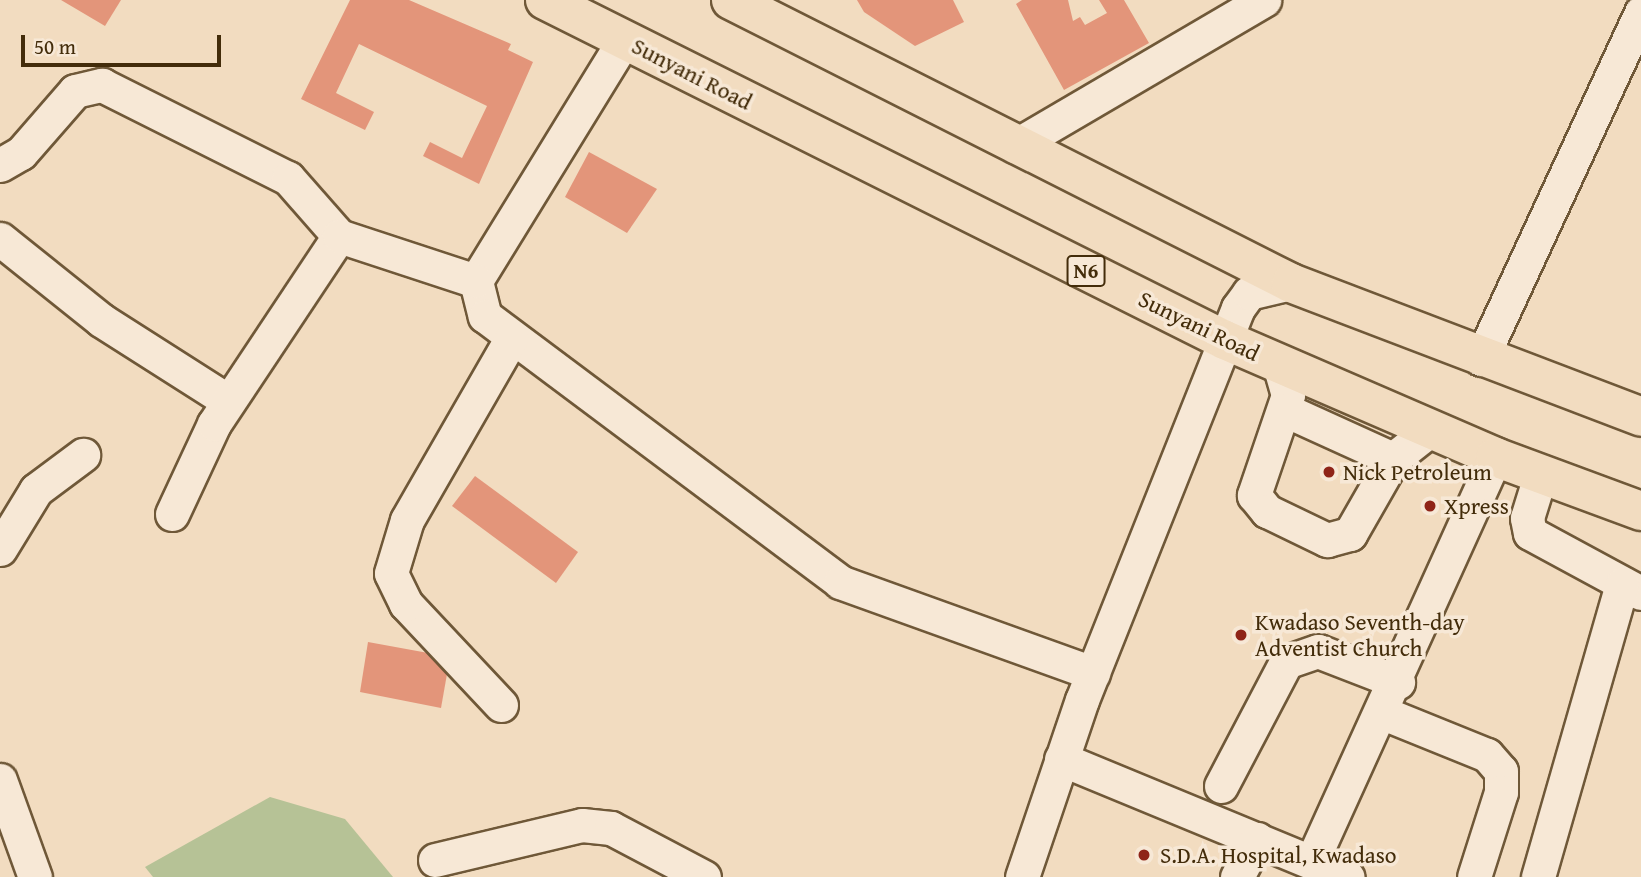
<!DOCTYPE html>
<style>
body{margin:0}
#map{position:relative;width:1641px;height:877px;overflow:hidden;background:#f2dcc0;font-family:"Gentium Book Plus",serif}
div>[style]{position:absolute}
.green>*{inset:0;background:#b6c296}
.building>*{inset:0;background:#e3957a}
.roads{filter:drop-shadow(2px 0 #6f5838) drop-shadow(-2px 0 #6f5838) drop-shadow(0 2px #6f5838) drop-shadow(0 -2px #6f5838)}
.minor>*{height:33px;margin:-16.5px;padding:0 16.5px;transform-origin:16.5px;border-radius:16.5px;background:#f7e8d6}
.major>*{height:38px;margin:-19px;padding:0 19px;transform-origin:19px;border-radius:19px;background:#f2dcc0}
.dots>*{width:19px;height:19px;translate:-50% -50%;box-sizing:border-box;border:4px solid #f7e8d6;border-radius:50%}
span{translate:-50% -50%;white-space:nowrap;text-align:center;line-height:1.15;-webkit-text-stroke:7px #f7e8d6;paint-order:stroke}
.shield-label span{padding:2px 5px;background:#f7e8d6;border:2px solid;border-radius:5px;-webkit-text-stroke-width:0}
.shield-label{font-size:21px;color:#432c0a;font-weight:700}
.street-label{font-size:23px;color:#432c0a}
.poi-label{font-size:23px;color:#432c0a}
.left{translate:0 -50%;text-align:left}
.scale{position:absolute;left:21px;top:35px;width:200px;height:32px;box-sizing:border-box;border:4px solid #432c0a;border-top:0;padding-left:9px;font-size:21px;line-height:24px;white-space:nowrap;color:#432c0a;-webkit-text-stroke:5px #f7e8d6;paint-order:stroke}
</style>
<div id="map">
<div class="green">
<div style="clip-path:polygon(270px 797px,345px 819px,393px 877px,153px 877px,145px 867px)"></div>
</div>
<div class="building">
<div style="clip-path:polygon(61px 0,121px 0,105px 26px)"></div>
<div style="clip-path:polygon(350px 0,409px 0,511px 44px,508px 50px,533px 62px,479px 184px,423px 156px,430px 142px,462px 158px,487px 106px,359px 44px,336px 93px,374px 112px,365px 130px,301px 99px)"></div>
<div style="clip-path:polygon(857px 0,953px 0,964px 22px,915px 46px,864px 12px)"></div>
<div style="clip-path:polygon(1022px 0,1068px 0,1073px 21px,1080px 17px,1085px 25px,1107px 13px,1099px 0,1124px 0,1149px 43px,1064px 90px,1016px 4px)"></div>
<div style="clip-path:polygon(589px 152px,657px 189px,627px 233px,565px 197px)"></div>
<div style="clip-path:polygon(475px 476px,578px 552px,556px 583px,452px 506px)"></div>
<div style="clip-path:polygon(368px 642px,450px 657px,441px 708px,360px 692px)"></div>
</div>
<div class="roads">
<div class="minor">
<div style="left:624px;top:40px;width:283px;rotate:121.6deg"></div>
<div style="left:476px;top:281px;width:36px;rotate:76deg"></div>
<div style="left:485px;top:316px;width:444px;rotate:36.8deg"></div>
<div style="left:840px;top:582px;width:269px;rotate:19.8deg"></div>
<div style="left:1015px;top:146px;width:289px;rotate:-30.4deg"></div>
<div style="left:0;top:165px;width:24px;rotate:-30deg"></div>
<div style="left:21px;top:153px;width:82px;rotate:-48.9deg"></div>
<div style="left:75px;top:91px;width:28px;rotate:-13deg"></div>
<div style="left:102px;top:85px;width:208px;rotate:26.6deg"></div>
<div style="left:288px;top:178px;width:77px;rotate:48.7deg"></div>
<div style="left:0;top:239px;width:129px;rotate:38.7deg"></div>
<div style="left:101px;top:320px;width:151px;rotate:32.5deg"></div>
<div style="left:1481px;top:359px;width:382px;rotate:-65.2deg"></div>
<div style="left:1279px;top:364px;width:32px;rotate:74deg"></div>
<div style="left:1288px;top:395px;width:106px;rotate:108.8deg"></div>
<div style="left:1254px;top:495px;width:21px;rotate:51deg"></div>
<div style="left:1267px;top:511px;width:67px;rotate:25.8deg"></div>
<div style="left:1327px;top:540px;width:24px;rotate:-15deg"></div>
<div style="left:1350px;top:534px;width:86px;rotate:-60.2deg"></div>
<div style="left:1393px;top:459px;width:48px;rotate:-38.3deg"></div>
<div style="left:1285px;top:410px;width:119px;rotate:24.4deg"></div>
<div style="left:1541px;top:473px;width:47px;rotate:107.3deg"></div>
<div style="left:1527px;top:518px;width:15px;rotate:79deg"></div>
<div style="left:1530px;top:533px;width:126px;rotate:28.4deg"></div>
<div style="left:172px;top:514px;width:99px;rotate:-65deg"></div>
<div style="left:214px;top:424px;width:226px;rotate:-56.4deg"></div>
<div style="left:339px;top:236px;width:144px;rotate:18.2deg"></div>
<div style="left:0;top:549px;width:69px;rotate:-58.6deg"></div>
<div style="left:36px;top:490px;width:59px;rotate:-36.7deg"></div>
<div style="left:501px;top:705px;width:139px;rotate:-133.2deg"></div>
<div style="left:406px;top:604px;width:34px;rotate:-116deg"></div>
<div style="left:391px;top:573px;width:55px;rotate:-73.2deg"></div>
<div style="left:407px;top:520px;width:209px;rotate:-60.1deg"></div>
<div style="left:1383px;top:713px;width:112px;rotate:22deg"></div>
<div style="left:1487px;top:755px;width:21px;rotate:49deg"></div>
<div style="left:1501px;top:771px;width:21px;rotate:90deg"></div>
<div style="left:1501px;top:792px;width:89px;rotate:107.6deg"></div>
<div style="left:1061px;top:759px;width:310px;rotate:22.4deg"></div>
<div style="left:0;top:780px;width:103px;rotate:70.2deg"></div>
<div style="left:1221px;top:786px;width:140px;rotate:-62.3deg"></div>
<div style="left:1286px;top:662px;width:34px;rotate:-19deg"></div>
<div style="left:1318px;top:651px;width:86px;rotate:21.2deg"></div>
<div style="left:435px;top:860px;width:151px;rotate:-13.4deg"></div>
<div style="left:582px;top:825px;width:29px;rotate:6deg"></div>
<div style="left:611px;top:828px;width:105px;rotate:27.8deg"></div>
<div style="left:1312px;top:861px;width:444px;rotate:-65.6deg"></div>
<div style="left:1022px;top:877px;width:187px;rotate:-71.3deg"></div>
<div style="left:1082px;top:700px;width:422px;rotate:-68.3deg"></div>
<div style="left:1238px;top:308px;width:19px;rotate:-54deg"></div>
<div style="left:1249px;top:293px;width:43px;rotate:-13.4deg"></div>
<div style="left:1237px;top:877px;width:43px;rotate:-62.2deg"></div>
<div style="left:1538px;top:877px;width:305px;rotate:-74deg"></div>
</div>
<div class="major">
<div style="left:545px;top:0;width:760px;rotate:26.57deg"></div>
<div style="left:1225px;top:340px;width:294px;rotate:23.4deg"></div>
<div style="left:1495px;top:457px;width:156px;rotate:20.3deg"></div>
<div style="left:731px;top:0;width:627px;rotate:26.81deg"></div>
<div style="left:1291px;top:283px;width:375px;rotate:20.9deg"></div>
</div>
</div>
<div class="dots">
<div style="left:1329px;top:472px;background:#8f2418"></div>
<div style="left:1430px;top:506px;background:#8f2418"></div>
<div style="left:1241px;top:635px;background:#8f2418"></div>
<div style="left:1144px;top:855px;background:#8f2418"></div>
</div>
<div class="shield-label">
<span style="left:1086px;top:271px">N6</span>
</div>
<div class="street-label">
<span style="left:692px;top:74px;rotate:27deg">Sunyani Road</span>
<span style="left:1199px;top:326px;rotate:26deg">Sunyani Road</span>
</div>
<div class="poi-label">
<span class="left" style="left:1343px;top:472px">Nick Petroleum</span>
<span class="left" style="left:1444px;top:506px">Xpress</span>
<span class="left" style="left:1255px;top:635px">Kwadaso Seventh-day<br>Adventist Church</span>
<span class="left" style="left:1160px;top:855px">S.D.A. Hospital, Kwadaso</span>
</div>
<div class="scale">50 m</div>
</div>
